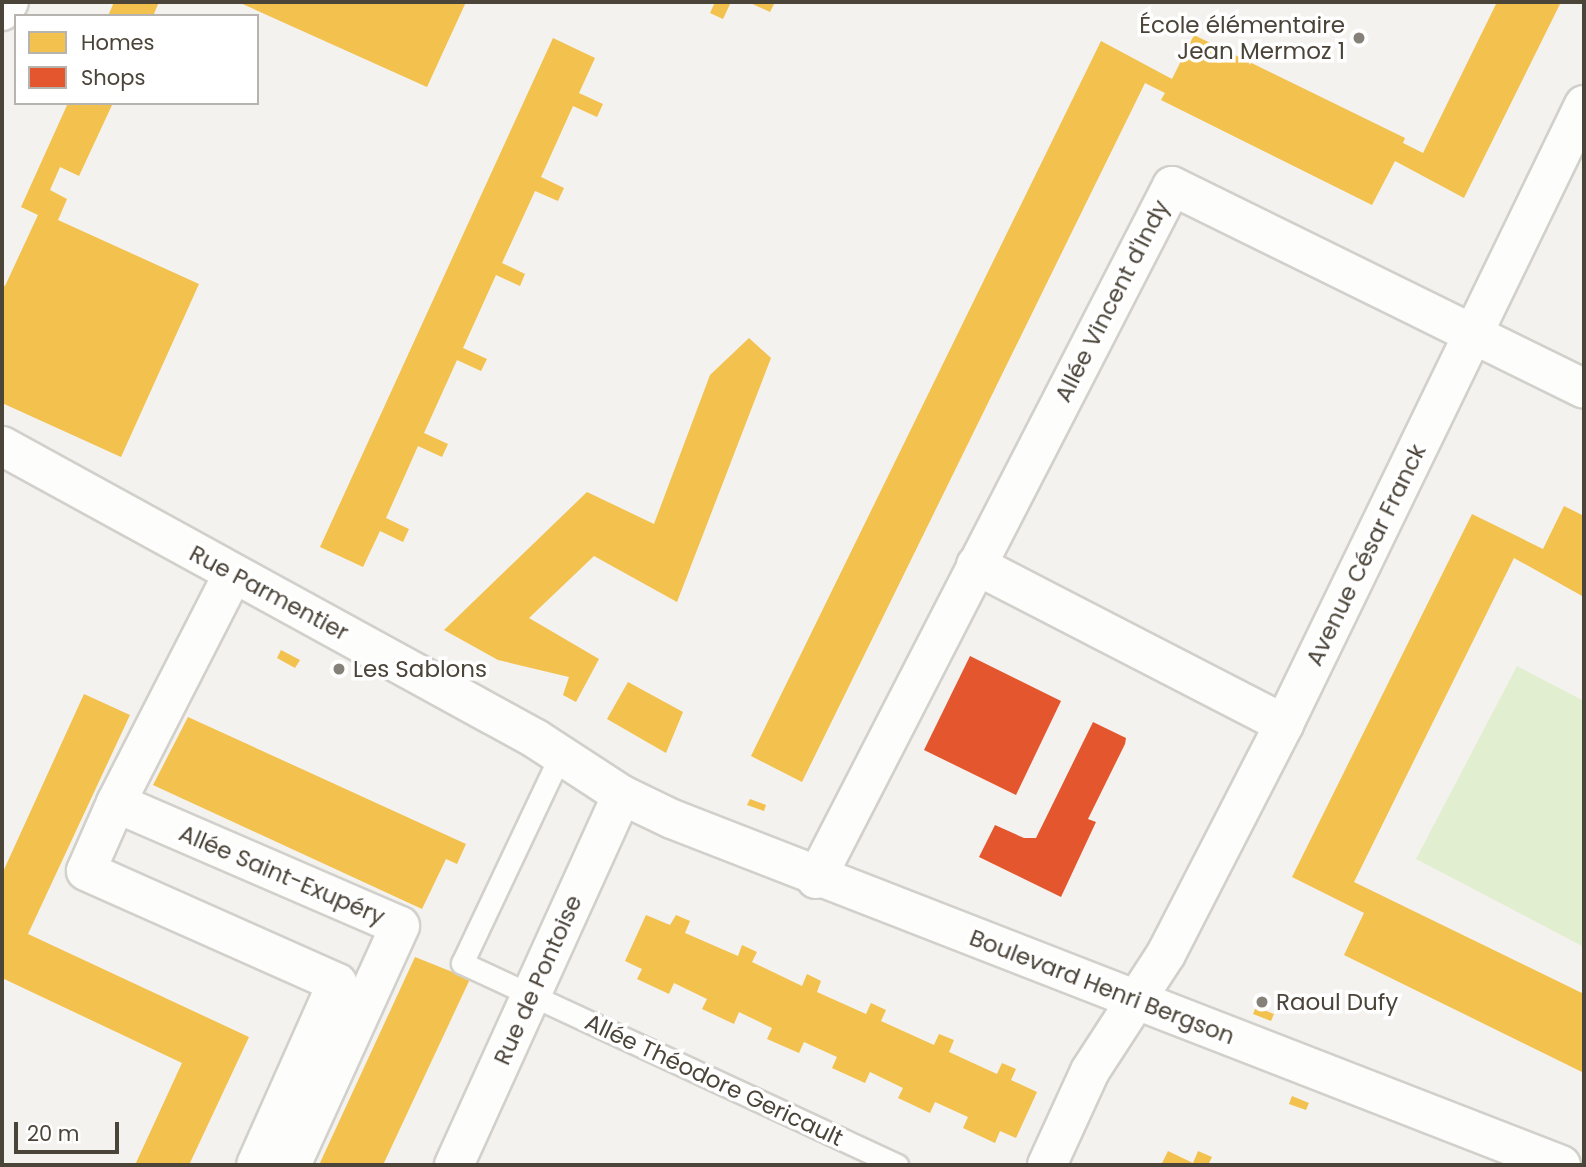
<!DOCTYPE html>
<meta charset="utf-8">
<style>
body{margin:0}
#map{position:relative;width:1586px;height:1167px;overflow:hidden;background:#f4f2ee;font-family:Poppins,sans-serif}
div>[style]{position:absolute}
.green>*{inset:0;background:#e1eecf}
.homes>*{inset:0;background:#f2c14e}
.shops>*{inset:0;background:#e4572e}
.roads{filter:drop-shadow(2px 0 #d2d0cb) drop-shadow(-2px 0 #d2d0cb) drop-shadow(0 2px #d2d0cb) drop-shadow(0 -2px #d2d0cb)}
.service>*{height:21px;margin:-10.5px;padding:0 10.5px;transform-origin:10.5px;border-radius:10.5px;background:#fdfdfc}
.minor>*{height:38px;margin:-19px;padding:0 19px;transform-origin:19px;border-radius:19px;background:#fdfdfc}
.dots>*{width:19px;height:19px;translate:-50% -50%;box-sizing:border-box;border:4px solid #fff;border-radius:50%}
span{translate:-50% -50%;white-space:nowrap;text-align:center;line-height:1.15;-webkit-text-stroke:7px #fff;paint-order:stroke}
.poi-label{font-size:23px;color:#4b4439}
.right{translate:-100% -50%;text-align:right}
.left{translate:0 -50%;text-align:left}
.street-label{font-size:23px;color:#4b4439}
.frame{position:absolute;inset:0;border:4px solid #4b4439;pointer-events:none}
.legend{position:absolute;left:14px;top:14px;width:245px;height:91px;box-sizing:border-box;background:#fff;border:2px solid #b7b4b0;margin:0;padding:9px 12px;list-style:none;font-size:21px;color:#4b4439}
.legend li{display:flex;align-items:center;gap:14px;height:35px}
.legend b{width:35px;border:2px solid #b7b4b0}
.scale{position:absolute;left:14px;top:1122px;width:105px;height:32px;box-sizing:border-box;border:4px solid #4b4439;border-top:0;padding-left:9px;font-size:21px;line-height:24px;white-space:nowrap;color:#4b4439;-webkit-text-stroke:5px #fff;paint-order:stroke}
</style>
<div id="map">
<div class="green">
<div style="clip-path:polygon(1517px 666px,1584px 701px,1584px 947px,1416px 859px)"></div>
</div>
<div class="homes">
<div style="clip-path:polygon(114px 2px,159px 2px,153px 16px,108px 16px)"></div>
<div style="clip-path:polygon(238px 2px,466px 2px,427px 87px)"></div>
<div style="clip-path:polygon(715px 2px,731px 2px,723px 19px,710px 13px)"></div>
<div style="clip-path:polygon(748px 2px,775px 2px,770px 12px)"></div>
<div style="clip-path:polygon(1497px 2px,1561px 2px,1464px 198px,1395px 161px,1372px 205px,1161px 100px,1165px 93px,1145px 83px,802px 782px,751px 756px,1101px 41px,1172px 79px,1194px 35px,1405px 138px,1403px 143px,1423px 153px)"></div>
<div style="clip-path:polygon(553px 38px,595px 58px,579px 93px,603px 104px,597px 117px,573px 106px,541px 177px,564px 188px,558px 201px,535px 191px,502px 263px,525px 274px,520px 286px,496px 275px,463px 348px,487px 359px,481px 371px,457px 360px,424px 433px,448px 444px,442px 457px,418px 446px,386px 518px,409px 529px,403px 542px,380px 531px,363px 567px,320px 547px)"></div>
<div style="clip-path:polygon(68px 103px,113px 103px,79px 176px,60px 167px,50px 190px,67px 199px,58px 220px,199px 284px,121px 457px,2px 403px,2px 285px,5px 286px,38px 215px,21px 207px)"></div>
<div style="clip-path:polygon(749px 338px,771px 358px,677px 602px,594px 556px,529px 618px,599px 659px,576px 702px,563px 695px,569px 677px,498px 660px,444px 630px,587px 492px,654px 524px,710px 375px)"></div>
<div style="clip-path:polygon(1564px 506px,1584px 516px,1584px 597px,1514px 558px,1354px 882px,1584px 994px,1584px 1073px,1344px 955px,1364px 913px,1292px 877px,1472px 514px,1543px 549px)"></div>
<div style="clip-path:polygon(281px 650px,300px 660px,295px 668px,277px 658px)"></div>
<div style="clip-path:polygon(628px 682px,683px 712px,666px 753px,607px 719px)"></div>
<div style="clip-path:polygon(84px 694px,130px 715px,28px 934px,249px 1037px,189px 1165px,135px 1165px,182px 1063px,2px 978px,2px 874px)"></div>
<div style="clip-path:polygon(188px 717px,466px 844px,457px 864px,446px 859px,422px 909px,153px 785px)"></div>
<div style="clip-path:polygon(750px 799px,766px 805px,764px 811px,747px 805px)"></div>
<div style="clip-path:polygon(646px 915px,670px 925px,676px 915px,690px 921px,685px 933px,738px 956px,742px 945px,757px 952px,752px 962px,802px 986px,807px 974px,821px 981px,817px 992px,866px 1014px,871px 1003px,886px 1010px,881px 1021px,934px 1045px,939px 1034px,954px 1040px,949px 1052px,997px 1074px,1002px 1063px,1016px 1069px,1011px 1080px,1037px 1092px,1016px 1138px,1000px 1131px,995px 1143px,963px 1128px,968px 1117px,935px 1102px,930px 1113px,898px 1098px,903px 1088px,870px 1072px,865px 1083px,832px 1068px,837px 1057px,804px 1042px,799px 1053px,767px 1039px,772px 1028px,739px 1012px,734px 1024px,702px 1009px,707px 999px,674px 983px,669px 994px,637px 979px,642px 969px,625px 961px)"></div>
<div style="clip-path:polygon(415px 957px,470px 979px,383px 1165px,319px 1165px)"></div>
<div style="clip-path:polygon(1256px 1007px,1274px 1014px,1271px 1021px,1253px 1014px)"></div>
<div style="clip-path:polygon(1292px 1096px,1309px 1103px,1306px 1110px,1289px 1104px)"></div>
<div style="clip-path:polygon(1168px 1151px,1193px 1163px,1198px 1151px,1212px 1157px,1208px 1165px,1161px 1165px)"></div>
</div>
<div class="shops">
<div style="clip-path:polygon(970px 656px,1061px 701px,1016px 795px,924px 750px)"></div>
<div style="clip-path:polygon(1093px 722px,1126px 738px,1125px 744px,1088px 819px,1096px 822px,1061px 897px,979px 857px,995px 825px,1024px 838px,1036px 838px)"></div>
</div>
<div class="roads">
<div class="service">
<div style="left:560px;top:756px;width:229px;rotate:115.3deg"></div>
<div style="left:462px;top:963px;width:480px;rotate:24.9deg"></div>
</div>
<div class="minor">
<div style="left:2px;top:11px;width:11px;rotate:-52deg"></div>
<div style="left:2px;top:446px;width:609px;rotate:28.75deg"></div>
<div style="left:536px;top:739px;width:103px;rotate:33.1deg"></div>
<div style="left:622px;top:795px;width:55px;rotate:25.6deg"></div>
<div style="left:672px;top:819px;width:954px;rotate:21.27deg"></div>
<div style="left:976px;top:565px;width:347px;rotate:27.3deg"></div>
<div style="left:233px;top:574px;width:257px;rotate:117.1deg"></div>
<div style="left:116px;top:803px;width:309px;rotate:23.4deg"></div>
<div style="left:400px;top:926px;width:263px;rotate:114.5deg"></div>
<div style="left:116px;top:803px;width:74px;rotate:113.8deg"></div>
<div style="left:86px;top:871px;width:275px;rotate:24deg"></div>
<div style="left:337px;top:983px;width:199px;rotate:114deg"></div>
<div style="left:816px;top:879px;width:779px;rotate:-62.81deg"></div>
<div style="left:1172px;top:186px;width:459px;rotate:26.2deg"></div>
<div style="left:454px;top:1165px;width:406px;rotate:-65.6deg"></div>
<div style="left:1047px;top:1165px;width:103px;rotate:-65.4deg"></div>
<div style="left:1090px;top:1071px;width:140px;rotate:-57deg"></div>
<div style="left:1166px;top:954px;width:259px;rotate:-62.8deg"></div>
<div style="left:1284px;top:724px;width:688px;rotate:-64.14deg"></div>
</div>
</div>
<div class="dots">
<div style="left:1359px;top:38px;background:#868178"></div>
<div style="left:339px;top:669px;background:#868178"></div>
<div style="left:1262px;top:1002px;background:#868178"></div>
</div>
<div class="poi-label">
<span class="right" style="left:1345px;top:38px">École élémentaire<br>Jean Mermoz 1</span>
<span class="left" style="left:353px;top:669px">Les Sablons</span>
<span class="left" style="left:1276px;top:1002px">Raoul Dufy</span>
</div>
<div class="street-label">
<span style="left:1112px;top:301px;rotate:-63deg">Allée Vincent d'Indy</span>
<span style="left:1366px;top:555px;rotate:-64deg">Avenue César Franck</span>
<span style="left:269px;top:593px;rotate:28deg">Rue Parmentier</span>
<span style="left:282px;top:875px;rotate:23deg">Allée Saint-Exupéry</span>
<span style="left:538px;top:980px;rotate:-66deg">Rue de Pontoise</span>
<span style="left:1102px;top:987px;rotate:21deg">Boulevard Henri Bergson</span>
<span style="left:714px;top:1080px;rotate:25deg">Allée Théodore Gericault</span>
</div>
<div class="frame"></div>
<ul class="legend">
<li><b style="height:19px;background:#f2c14e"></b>Homes</li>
<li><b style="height:19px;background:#e4572e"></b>Shops</li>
</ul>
<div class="scale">20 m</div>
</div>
